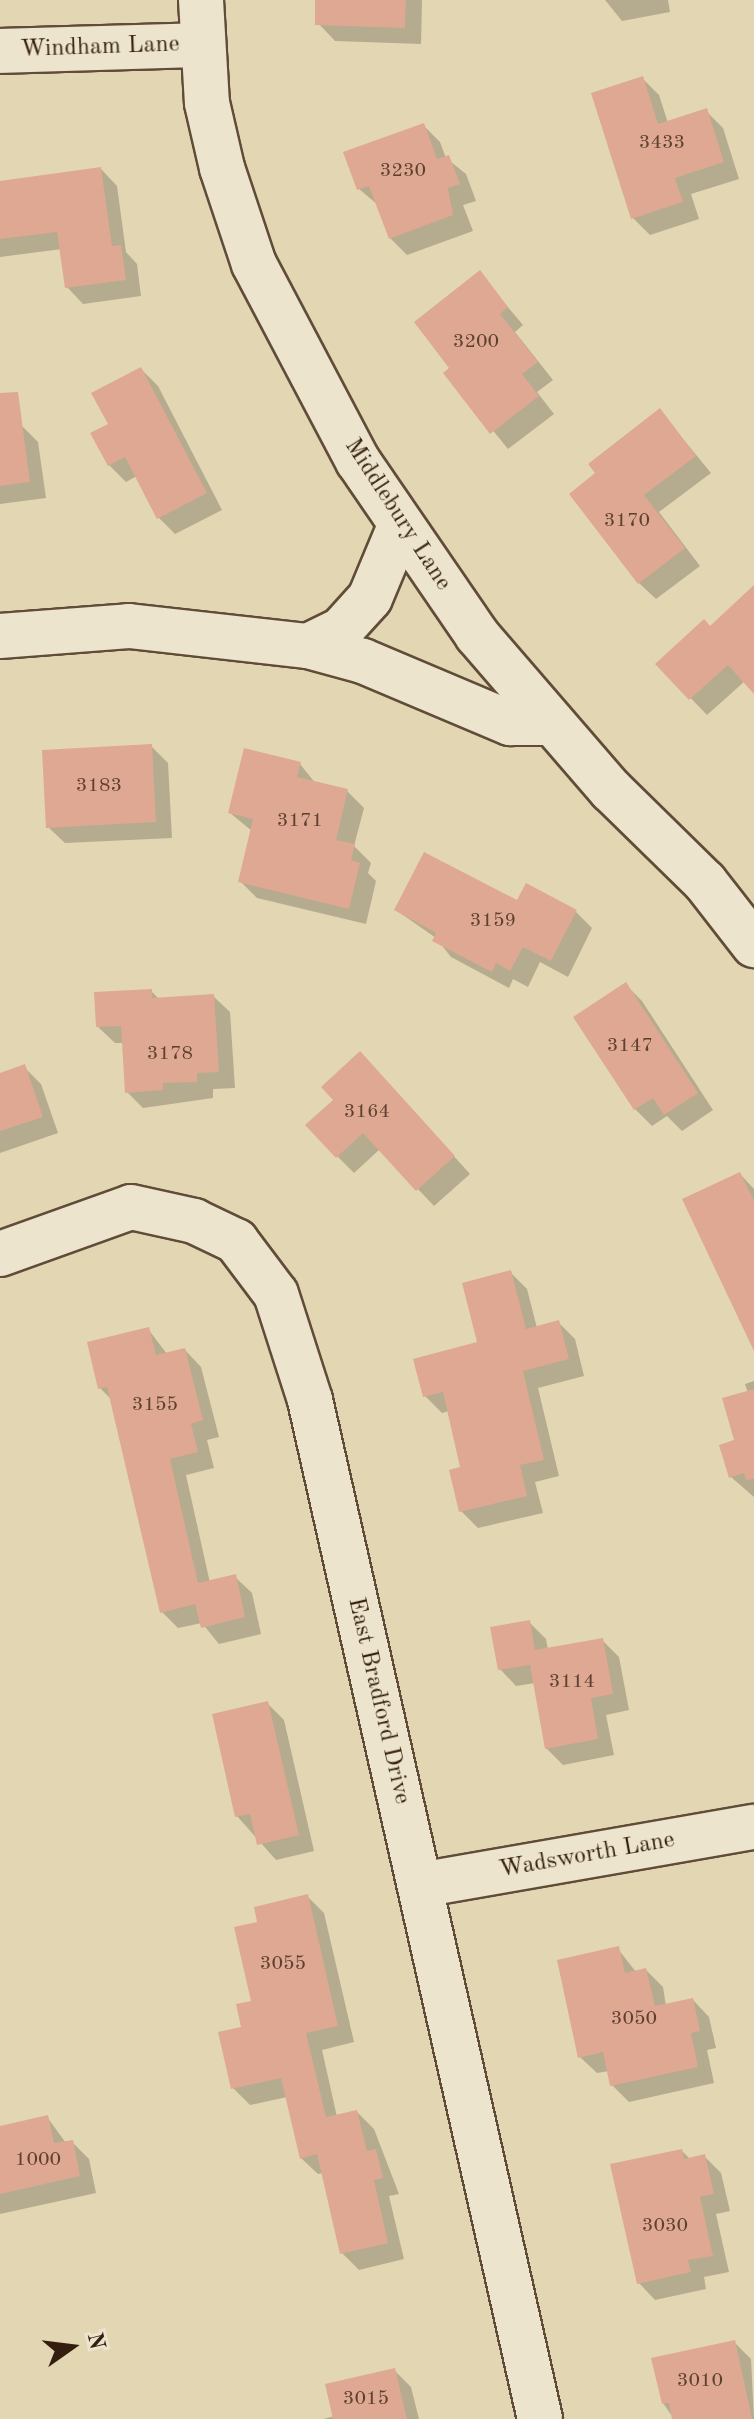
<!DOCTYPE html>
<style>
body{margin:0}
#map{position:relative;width:754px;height:2419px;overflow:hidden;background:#e3d6b2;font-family:"Old Standard TT",serif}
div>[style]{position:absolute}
.shadow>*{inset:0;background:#0003}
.building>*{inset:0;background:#dea893}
.roads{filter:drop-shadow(2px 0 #604c38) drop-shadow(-2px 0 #604c38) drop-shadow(0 2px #604c38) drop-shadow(0 -2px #604c38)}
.minor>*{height:44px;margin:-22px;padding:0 22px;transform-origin:22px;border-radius:22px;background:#ede4cd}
span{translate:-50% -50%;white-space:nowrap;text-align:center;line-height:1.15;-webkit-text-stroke:8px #ede4cd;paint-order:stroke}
.number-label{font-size:20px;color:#5e4030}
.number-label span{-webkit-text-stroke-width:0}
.street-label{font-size:24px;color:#341e0f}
.north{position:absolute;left:32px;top:2307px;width:80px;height:80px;-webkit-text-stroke:6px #ede4cd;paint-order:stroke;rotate:76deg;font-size:22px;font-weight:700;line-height:32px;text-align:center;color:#341e0f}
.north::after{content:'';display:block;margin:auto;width:28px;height:36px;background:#341e0f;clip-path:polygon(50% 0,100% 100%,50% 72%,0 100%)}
</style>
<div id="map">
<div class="shadow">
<div style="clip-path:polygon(319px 0,422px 0,421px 44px,335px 41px,319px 24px)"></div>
<div style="clip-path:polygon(605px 0,668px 0,670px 12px,622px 21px)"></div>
<div style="clip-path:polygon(642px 78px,659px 95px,668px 123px,706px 111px,723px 128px,739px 179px,691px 194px,699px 219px,650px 235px,633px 218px)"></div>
<div style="clip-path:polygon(423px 125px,440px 142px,446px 158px,466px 174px,476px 201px,463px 205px,473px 231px,407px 255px,390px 238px,378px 205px,359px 189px)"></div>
<div style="clip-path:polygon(101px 169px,117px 186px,126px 252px,137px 264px,141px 296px,83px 304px,67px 287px,62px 249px,0 257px,0 183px)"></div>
<div style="clip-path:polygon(479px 273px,523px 325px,515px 332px,553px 380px,537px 392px,554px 414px,508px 449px,446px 373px,452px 368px)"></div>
<div style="clip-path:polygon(141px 369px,158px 386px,222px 510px,175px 534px,159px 518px,137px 476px,126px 482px,109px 465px)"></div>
<div style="clip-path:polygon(660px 411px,711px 473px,659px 512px,700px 566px,656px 599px,639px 583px,598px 474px)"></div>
<div style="clip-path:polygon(21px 425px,38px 442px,46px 498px,0 504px,0 428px)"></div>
<div style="clip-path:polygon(754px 606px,754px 691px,745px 681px,707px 715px,658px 664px,710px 628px)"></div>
<div style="clip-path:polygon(151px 746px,168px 763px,172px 838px,65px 843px,48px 827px)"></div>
<div style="clip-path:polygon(300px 764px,316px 784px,347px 791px,364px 808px,354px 846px,371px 863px,368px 873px,376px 881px,366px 924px,257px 898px,240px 881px,252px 831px,230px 813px)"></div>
<div style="clip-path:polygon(518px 903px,576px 912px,592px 928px,568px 977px,540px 962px,528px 987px,513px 979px,509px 988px,451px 957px,436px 938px,396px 910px)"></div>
<div style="clip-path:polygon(625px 984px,642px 1001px,713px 1110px,682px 1131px,667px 1116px,652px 1126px,635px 1109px)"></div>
<div style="clip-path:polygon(151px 991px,159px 999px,213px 996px,230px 1012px,235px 1088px,213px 1089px,213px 1098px,143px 1108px,127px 1092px,124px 1043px,115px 1043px,98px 1027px)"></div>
<div style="clip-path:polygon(24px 1067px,41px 1084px,58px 1133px,0 1153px,0 1075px)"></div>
<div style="clip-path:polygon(376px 1070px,470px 1174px,434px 1206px,380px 1149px,354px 1173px,337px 1156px)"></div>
<div style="clip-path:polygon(740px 1174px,754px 1189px,754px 1336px)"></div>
<div style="clip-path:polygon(510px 1272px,527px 1289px,537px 1328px,559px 1323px,575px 1339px,584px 1376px,538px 1388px,559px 1476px,535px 1482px,543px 1513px,478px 1528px,461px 1511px,462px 1468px,449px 1411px,442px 1413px,425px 1396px,480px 1343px)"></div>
<div style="clip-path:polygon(148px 1329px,167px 1354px,185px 1350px,201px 1367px,219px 1437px,207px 1440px,214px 1468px,186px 1475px,210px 1583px,235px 1577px,252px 1593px,261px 1634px,219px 1644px,202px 1623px,178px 1628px,162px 1612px,112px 1400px,100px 1388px)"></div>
<div style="clip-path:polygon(754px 1381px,754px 1497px,731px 1477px,748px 1393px,745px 1384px)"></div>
<div style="clip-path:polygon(529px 1622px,546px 1639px,548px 1650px,602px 1640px,619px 1657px,629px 1710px,606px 1715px,614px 1755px,563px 1765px,546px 1748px,535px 1683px,516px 1686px,500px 1669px)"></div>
<div style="clip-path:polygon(267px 1703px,284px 1720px,314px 1851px,276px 1860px,237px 1816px)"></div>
<div style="clip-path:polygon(307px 1896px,324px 1913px,354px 2042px,322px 2050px,337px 2117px,357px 2112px,374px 2129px,399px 2194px,389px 2196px,404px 2259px,359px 2270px,342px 2253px,323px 2173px,318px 2174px,301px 2158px,287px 2097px,250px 2105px,233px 2088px,253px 2002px,260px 1924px)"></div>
<div style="clip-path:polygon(618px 1949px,636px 1972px,646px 1970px,663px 1987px,666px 2006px,693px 2000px,709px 2017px,716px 2048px,707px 2050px,714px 2083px,629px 2102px,612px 2085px,609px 2071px,597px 2073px,580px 2057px)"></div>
<div style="clip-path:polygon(47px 2117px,66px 2143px,72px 2142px,89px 2159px,96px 2193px,0 2214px,0 2128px)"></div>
<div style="clip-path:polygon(682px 2151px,690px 2159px,704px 2156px,721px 2173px,730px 2211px,716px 2214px,729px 2272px,704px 2277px,706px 2289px,655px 2300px,639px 2283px)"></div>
<div style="clip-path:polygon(734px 2342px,751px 2359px,754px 2419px,674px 2419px,663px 2403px)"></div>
<div style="clip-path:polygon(394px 2370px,411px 2387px,419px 2419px,323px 2419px,335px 2416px)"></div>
</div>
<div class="building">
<div style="clip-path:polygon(315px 0,406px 0,405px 28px,315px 25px)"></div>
<div style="clip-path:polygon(643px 76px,658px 124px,707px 108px,724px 162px,675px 178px,683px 202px,631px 219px,591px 93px)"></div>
<div style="clip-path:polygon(424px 123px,437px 159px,449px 155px,460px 184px,448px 188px,453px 215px,389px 239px,369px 186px,357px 190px,343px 152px)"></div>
<div style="clip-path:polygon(101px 167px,112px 246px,121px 245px,126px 280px,65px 288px,57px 232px,0 239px,0 181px)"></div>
<div style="clip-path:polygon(480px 270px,508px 307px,500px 314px,538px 362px,522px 374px,539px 396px,490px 434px,443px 373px,449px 368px,414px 322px)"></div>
<div style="clip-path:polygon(141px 367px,207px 493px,157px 519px,125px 457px,108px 466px,90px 433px,108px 424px,91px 393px)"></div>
<div style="clip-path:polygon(18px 392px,30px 482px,0 486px,0 393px)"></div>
<div style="clip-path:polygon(660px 408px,696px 456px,644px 495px,685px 548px,638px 584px,569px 494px,595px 473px,588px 464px)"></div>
<div style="clip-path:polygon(754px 585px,754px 694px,728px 665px,689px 700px,655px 664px,704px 619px,710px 626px)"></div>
<div style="clip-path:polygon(152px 744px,156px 822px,46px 828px,42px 750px)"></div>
<div style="clip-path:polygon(244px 748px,301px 762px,297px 777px,348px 789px,336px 840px,355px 844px,351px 860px,360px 863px,349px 909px,238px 882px,253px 819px,228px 813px)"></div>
<div style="clip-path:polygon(424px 852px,517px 900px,526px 883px,577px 910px,551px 961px,523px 947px,510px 971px,496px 963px,492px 972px,432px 941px,436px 933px,394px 910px)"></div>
<div style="clip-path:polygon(626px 982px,698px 1093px,664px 1115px,653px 1098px,634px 1110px,573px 1017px)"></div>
<div style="clip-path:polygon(152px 989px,152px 998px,214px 994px,219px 1072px,197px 1073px,197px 1082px,163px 1083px,163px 1090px,125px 1093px,121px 1026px,96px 1027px,94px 992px)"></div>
<div style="clip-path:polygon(360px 1051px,455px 1156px,416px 1191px,363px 1133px,336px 1158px,305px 1125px,333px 1100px,321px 1087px)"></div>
<div style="clip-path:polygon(25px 1064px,43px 1117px,0 1131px,0 1073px)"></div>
<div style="clip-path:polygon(740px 1172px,754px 1201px,754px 1351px,682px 1199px)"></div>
<div style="clip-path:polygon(511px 1270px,526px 1329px,559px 1320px,569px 1359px,523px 1371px,544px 1460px,520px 1465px,527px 1496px,459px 1512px,449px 1470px,460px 1467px,443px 1392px,423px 1397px,413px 1359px,477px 1342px,462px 1283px)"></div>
<div style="clip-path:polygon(149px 1327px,156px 1355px,185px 1348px,203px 1420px,191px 1424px,198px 1452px,170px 1459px,198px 1583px,236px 1574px,245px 1617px,201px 1628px,195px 1604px,160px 1613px,107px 1387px,98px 1389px,87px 1342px)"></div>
<div style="clip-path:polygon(754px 1389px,754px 1479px,746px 1480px,744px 1473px,729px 1478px,719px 1445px,734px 1440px,722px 1398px)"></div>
<div style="clip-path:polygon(530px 1620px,535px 1650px,603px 1638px,613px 1694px,591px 1698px,598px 1739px,545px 1749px,530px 1665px,498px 1670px,490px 1627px)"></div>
<div style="clip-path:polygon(268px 1701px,299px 1835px,257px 1845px,250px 1814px,235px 1817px,212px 1714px)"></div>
<div style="clip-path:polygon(308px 1894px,338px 2026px,306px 2033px,326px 2117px,357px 2110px,367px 2151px,376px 2149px,383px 2178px,374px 2180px,388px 2243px,340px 2254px,317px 2154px,300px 2159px,281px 2078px,231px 2089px,218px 2032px,241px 2027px,236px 2004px,251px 2001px,234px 1927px,257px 1922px,254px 1907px)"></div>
<div style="clip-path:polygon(619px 1946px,625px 1973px,646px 1968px,655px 2006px,693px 1998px,700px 2031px,691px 2033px,698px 2067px,610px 2086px,603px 2052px,578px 2058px,557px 1960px)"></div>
<div style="clip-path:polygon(48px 2115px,54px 2143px,73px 2140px,80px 2176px,0 2194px,0 2126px)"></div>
<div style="clip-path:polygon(682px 2149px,684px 2159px,705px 2154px,714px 2194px,700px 2197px,713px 2256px,688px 2260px,691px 2272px,637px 2284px,610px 2164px)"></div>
<div style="clip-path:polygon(735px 2340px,752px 2419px,672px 2419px,669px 2403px,662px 2404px,651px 2358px)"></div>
<div style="clip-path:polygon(395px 2368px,407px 2419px,333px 2419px,325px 2384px)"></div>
</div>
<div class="roads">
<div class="minor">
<div style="left:201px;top:0;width:103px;rotate:86.7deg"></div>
<div style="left:207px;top:103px;width:67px;rotate:77deg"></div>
<div style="left:222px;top:168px;width:101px;rotate:71.6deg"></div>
<div style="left:254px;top:264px;width:223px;rotate:62.2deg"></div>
<div style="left:358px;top:461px;width:211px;rotate:55.6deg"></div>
<div style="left:477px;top:635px;width:205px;rotate:49.2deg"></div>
<div style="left:611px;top:790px;width:132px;rotate:44.4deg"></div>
<div style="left:705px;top:882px;width:80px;rotate:52.1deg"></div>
<div style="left:0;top:51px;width:201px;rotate:-1.7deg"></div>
<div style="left:0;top:636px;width:129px;rotate:-4.4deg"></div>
<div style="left:129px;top:626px;width:180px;rotate:6.4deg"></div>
<div style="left:308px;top:646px;width:57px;rotate:15.3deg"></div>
<div style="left:363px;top:661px;width:160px;rotate:22.9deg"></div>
<div style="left:510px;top:723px;width:40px"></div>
<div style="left:308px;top:646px;width:37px;rotate:-26deg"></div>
<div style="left:341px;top:630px;width:43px;rotate:-47.8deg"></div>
<div style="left:370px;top:598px;width:78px;rotate:-67.4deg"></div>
<div style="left:0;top:1254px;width:139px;rotate:-19.7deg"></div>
<div style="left:131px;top:1207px;width:65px;rotate:12.5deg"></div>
<div style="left:194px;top:1221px;width:47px;rotate:25.5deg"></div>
<div style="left:236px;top:1241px;width:66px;rotate:53deg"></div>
<div style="left:276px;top:1294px;width:111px;rotate:72.2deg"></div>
<div style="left:310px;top:1400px;width:1045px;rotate:77.28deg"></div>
<div style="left:420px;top:1885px;width:339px;rotate:-9.9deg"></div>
</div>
</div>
<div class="number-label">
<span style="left:662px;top:143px">3433</span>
<span style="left:403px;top:171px">3230</span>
<span style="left:476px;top:342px">3200</span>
<span style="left:627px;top:521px">3170</span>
<span style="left:99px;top:786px">3183</span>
<span style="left:300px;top:821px">3171</span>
<span style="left:493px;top:921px">3159</span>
<span style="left:630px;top:1046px">3147</span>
<span style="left:170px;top:1054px">3178</span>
<span style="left:367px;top:1112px">3164</span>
<span style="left:155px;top:1405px">3155</span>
<span style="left:572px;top:1682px">3114</span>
<span style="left:283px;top:1964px">3055</span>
<span style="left:634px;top:2019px">3050</span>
<span style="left:38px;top:2160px">1000</span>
<span style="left:665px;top:2226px">3030</span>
<span style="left:700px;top:2381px">3010</span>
<span style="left:366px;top:2399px">3015</span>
</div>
<div class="street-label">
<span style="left:100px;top:48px;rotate:-2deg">Windham Lane</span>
<span style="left:397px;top:515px;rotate:57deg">Middlebury Lane</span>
<span style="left:378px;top:1701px;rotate:77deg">East Bradford Drive</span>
<span style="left:587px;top:1856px;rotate:-10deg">Wadsworth Lane</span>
</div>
<div class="north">N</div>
</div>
